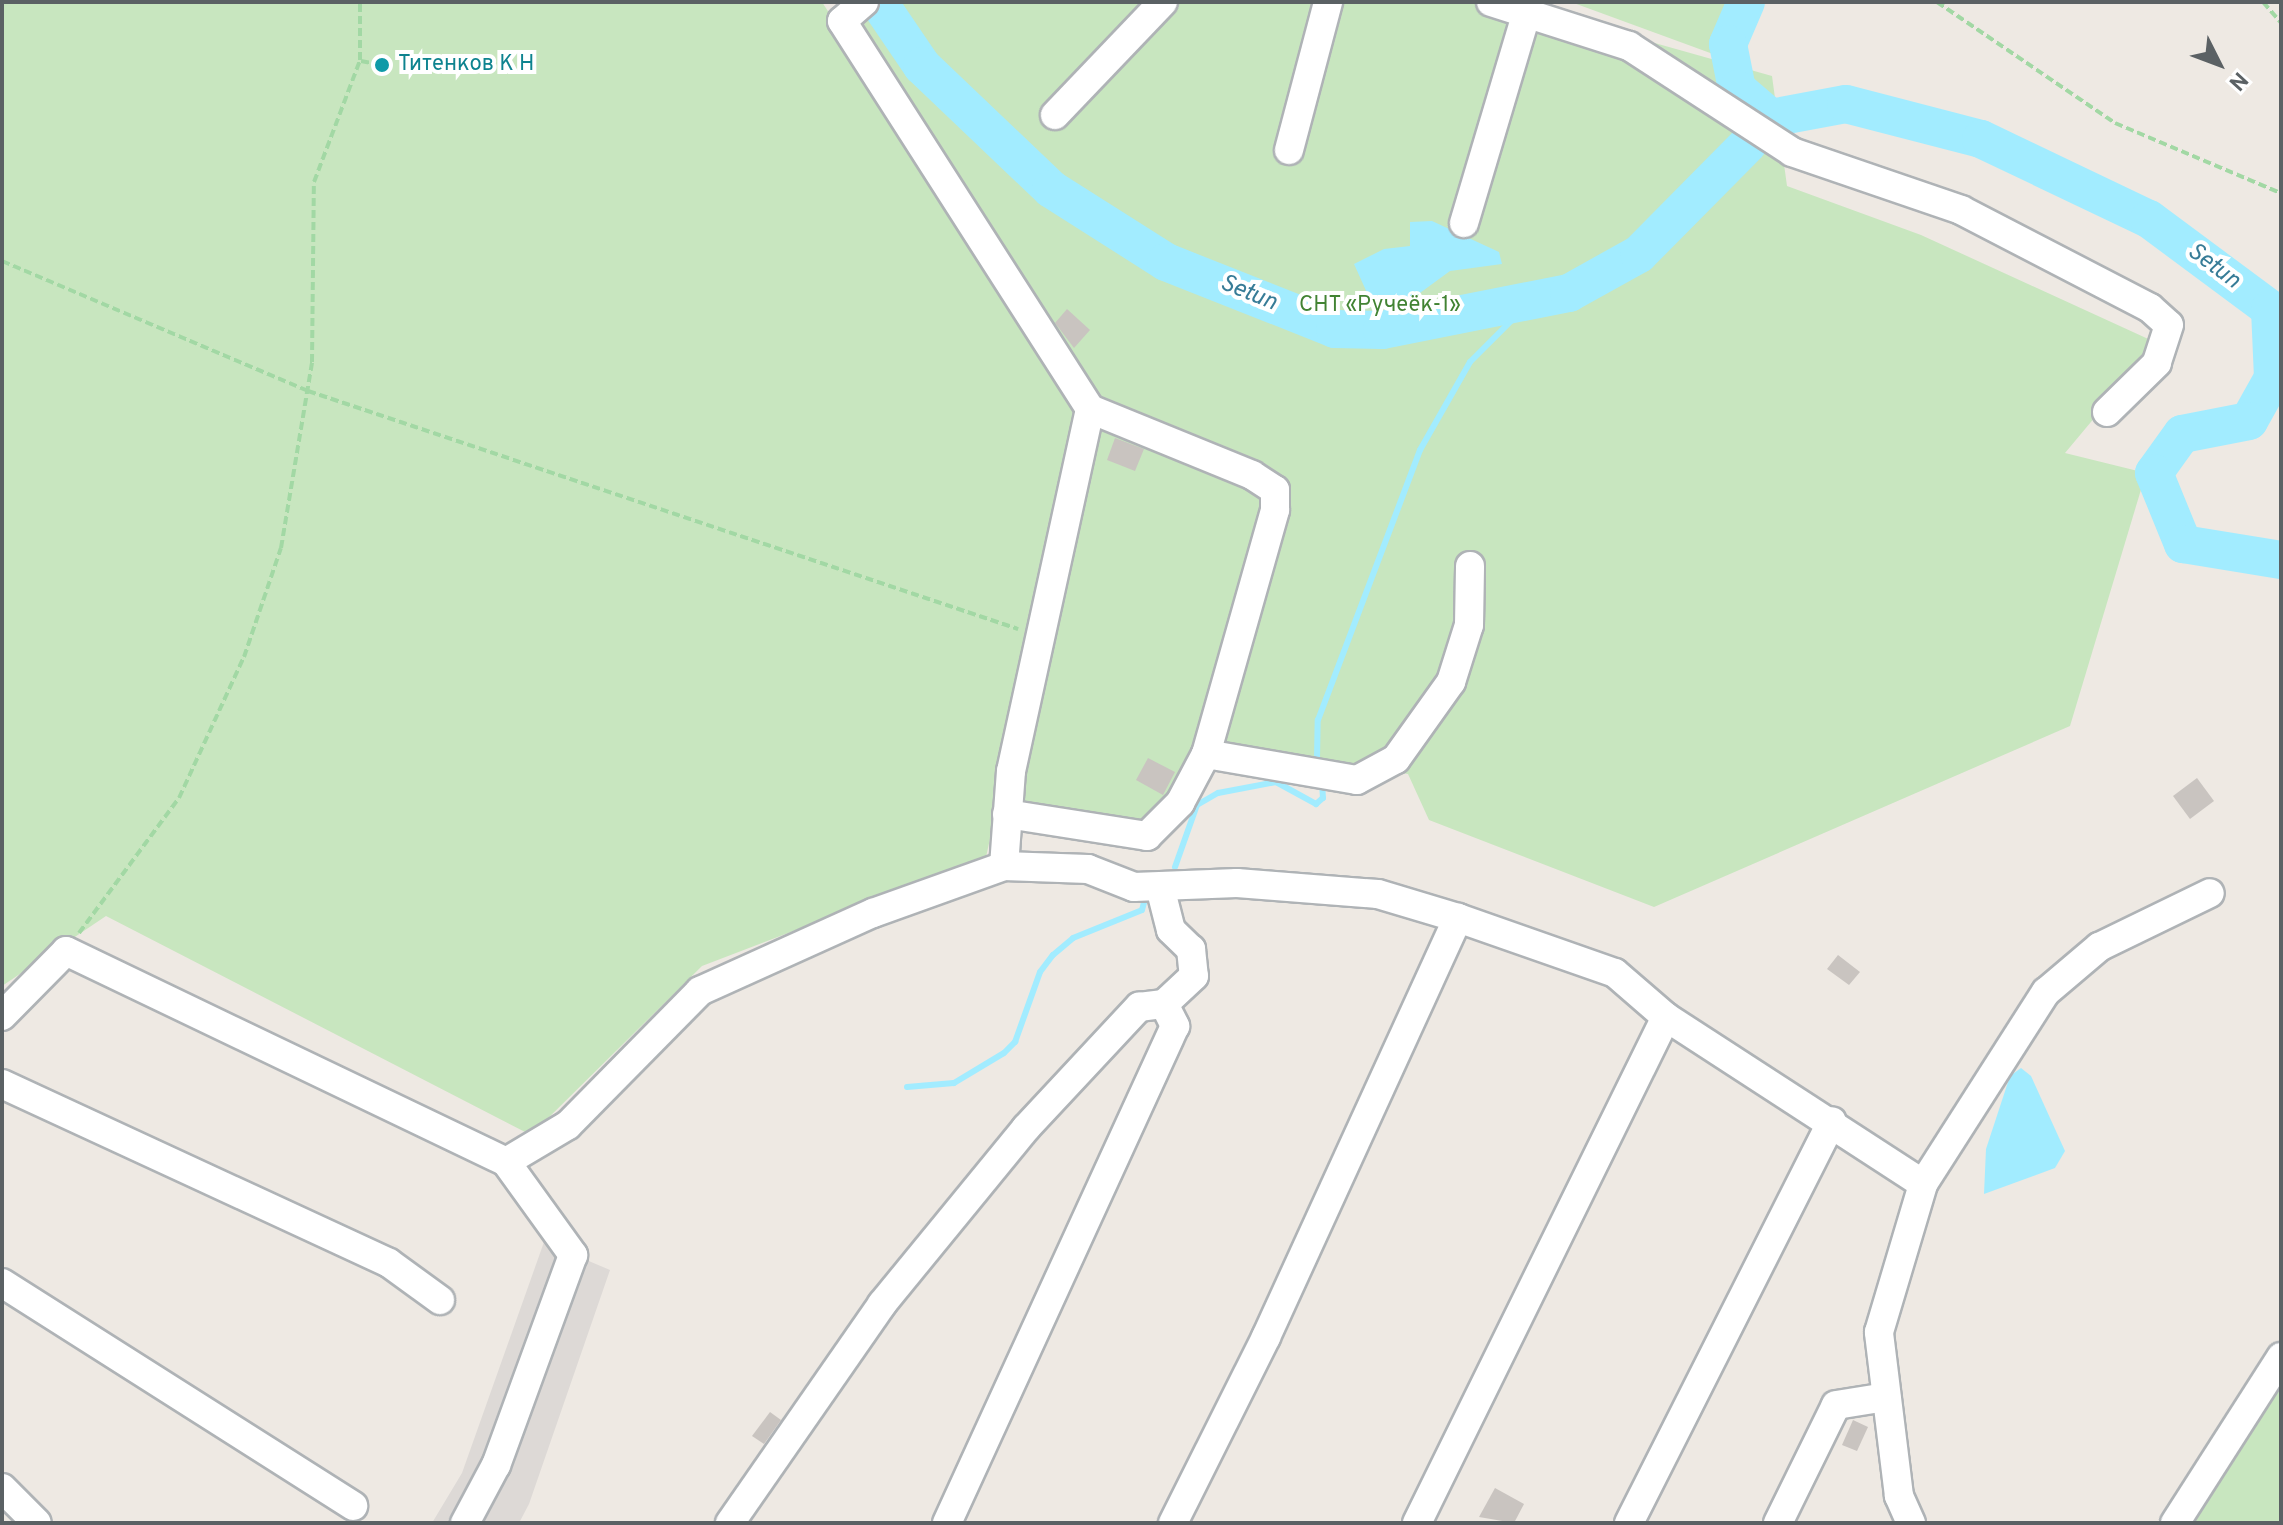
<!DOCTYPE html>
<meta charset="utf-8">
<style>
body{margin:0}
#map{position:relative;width:2283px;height:1525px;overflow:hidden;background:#eee9e3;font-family:Overpass,sans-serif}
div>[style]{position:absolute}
.industrial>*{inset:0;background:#ddd9d6}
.green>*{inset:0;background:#c8e6bf}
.water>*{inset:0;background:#a2ecff}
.stream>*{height:6px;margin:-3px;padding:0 3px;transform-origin:3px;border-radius:3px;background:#a2ecff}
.river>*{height:38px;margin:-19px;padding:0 19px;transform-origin:19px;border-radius:19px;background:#a2ecff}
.building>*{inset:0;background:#c9c4c0}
.path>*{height:4px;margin-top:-2px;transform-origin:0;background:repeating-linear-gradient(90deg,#a2d8a4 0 8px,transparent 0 12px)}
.roads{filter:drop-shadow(2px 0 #afb3b6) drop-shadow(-2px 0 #afb3b6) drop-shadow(0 2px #afb3b6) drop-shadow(0 -2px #afb3b6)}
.minor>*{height:28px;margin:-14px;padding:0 14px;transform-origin:14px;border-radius:14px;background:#fff}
.dots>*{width:22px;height:22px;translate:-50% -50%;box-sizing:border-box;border:4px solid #fff;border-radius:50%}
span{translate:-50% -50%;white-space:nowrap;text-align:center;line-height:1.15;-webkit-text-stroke:8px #fff;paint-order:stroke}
.culture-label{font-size:22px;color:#0d838f}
.left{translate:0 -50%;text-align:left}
.park-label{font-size:22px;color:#428333}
.water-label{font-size:24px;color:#377c97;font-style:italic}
.frame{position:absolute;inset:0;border:4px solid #5b6164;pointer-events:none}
.north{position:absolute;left:2179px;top:24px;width:80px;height:80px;-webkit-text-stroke:6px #fff;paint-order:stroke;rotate:132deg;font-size:22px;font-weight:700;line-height:32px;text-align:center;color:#5b6164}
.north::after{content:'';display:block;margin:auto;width:28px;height:36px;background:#5b6164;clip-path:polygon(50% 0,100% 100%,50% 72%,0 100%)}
</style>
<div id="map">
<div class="industrial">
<div style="clip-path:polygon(544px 1242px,610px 1270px,529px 1504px,519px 1523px,432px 1523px,462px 1473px)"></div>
</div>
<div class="green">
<div style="clip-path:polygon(2px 2px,822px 2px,1085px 408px,986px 857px,702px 966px,531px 1135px,106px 916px,2px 986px)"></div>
<div style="clip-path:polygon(838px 2px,1509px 2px,1772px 76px,1787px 186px,1921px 235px,2157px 343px,2065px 453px,2146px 473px,2070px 726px,1654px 907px,1429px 820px,1408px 774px,1196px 742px,1169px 803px,1138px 824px,1010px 808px,1096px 410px)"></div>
<div style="clip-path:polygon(1571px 2px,1738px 2px,1743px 65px)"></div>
<div style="clip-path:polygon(2281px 1378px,2281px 1523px,2185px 1523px)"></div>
</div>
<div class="water">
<div style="clip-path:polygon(1432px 221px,1499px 252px,1502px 264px,1450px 271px,1409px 301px,1368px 295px,1354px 264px,1384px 249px,1410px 246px,1410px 222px)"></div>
<div style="clip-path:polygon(2021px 1068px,2031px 1076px,2065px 1151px,2055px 1168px,1984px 1194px,1986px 1149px,2010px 1076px)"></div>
</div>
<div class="stream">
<div style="left:1317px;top:759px;width:39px;rotate:-89deg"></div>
<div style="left:1318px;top:720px;width:289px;rotate:-69.3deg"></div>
<div style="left:1420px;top:450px;width:101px;rotate:-60.4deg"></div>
<div style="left:1470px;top:362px;width:85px;rotate:-45deg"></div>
<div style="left:1175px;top:867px;width:66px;rotate:-70.5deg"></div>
<div style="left:1197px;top:805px;width:24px;rotate:-30deg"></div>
<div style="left:1218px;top:793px;width:59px;rotate:-10.7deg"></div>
<div style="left:1276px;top:782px;width:46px;rotate:28.8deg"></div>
<div style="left:1316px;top:804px;width:9px;rotate:-41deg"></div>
<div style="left:1323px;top:798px;width:15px;rotate:-94deg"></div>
<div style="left:907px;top:1087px;width:47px;rotate:-4.9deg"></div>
<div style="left:954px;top:1083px;width:58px;rotate:-31deg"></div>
<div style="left:1004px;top:1053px;width:16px;rotate:-45deg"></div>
<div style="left:1015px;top:1042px;width:74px;rotate:-70.3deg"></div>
<div style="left:1040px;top:972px;width:21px;rotate:-53deg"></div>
<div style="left:1053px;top:955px;width:26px;rotate:-40deg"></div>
<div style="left:1073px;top:938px;width:74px;rotate:-22.1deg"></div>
<div style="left:1142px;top:910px;width:11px;rotate:-75deg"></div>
</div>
<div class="river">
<div style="left:1746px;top:2px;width:46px;rotate:113.2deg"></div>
<div style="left:1728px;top:44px;width:46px;rotate:78.7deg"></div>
<div style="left:1737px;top:89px;width:45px;rotate:40.5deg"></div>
<div style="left:1771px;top:118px;width:76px;rotate:-10.6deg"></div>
<div style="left:1846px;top:104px;width:139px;rotate:14.5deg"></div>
<div style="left:1981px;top:139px;width:186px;rotate:25.5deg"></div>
<div style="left:2149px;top:219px;width:151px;rotate:36.6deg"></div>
<div style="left:2270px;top:309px;width:69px;rotate:87.5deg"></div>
<div style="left:2273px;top:378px;width:49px;rotate:119.2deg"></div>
<div style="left:2249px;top:421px;width:68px;rotate:169deg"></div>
<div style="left:2182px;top:434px;width:48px;rotate:125.7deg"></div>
<div style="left:2154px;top:473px;width:77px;rotate:67.8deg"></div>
<div style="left:2183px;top:544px;width:99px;rotate:9.3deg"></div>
<div style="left:884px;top:10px;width:68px;rotate:55.8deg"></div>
<div style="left:922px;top:66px;width:178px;rotate:43.6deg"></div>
<div style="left:1051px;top:189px;width:136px;rotate:32.4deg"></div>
<div style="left:1166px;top:262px;width:182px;rotate:21.6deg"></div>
<div style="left:1335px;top:329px;width:47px;rotate:1.2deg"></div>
<div style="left:1382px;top:330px;width:191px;rotate:-11.2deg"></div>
<div style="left:1569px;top:293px;width:80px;rotate:-29.1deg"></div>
<div style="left:1639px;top:254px;width:155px;rotate:-45.3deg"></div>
</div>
<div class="building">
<div style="clip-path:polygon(1067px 309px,1090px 330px,1074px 348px,1055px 323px)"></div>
<div style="clip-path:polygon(1115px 438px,1144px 449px,1135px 471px,1107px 460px)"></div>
<div style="clip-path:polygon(1148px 758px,1175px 772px,1163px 795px,1136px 780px)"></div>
<div style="clip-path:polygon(2197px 778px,2214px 801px,2190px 819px,2173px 796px)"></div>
<div style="clip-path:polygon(1838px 955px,1860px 972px,1849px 985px,1827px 969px)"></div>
<div style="clip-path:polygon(770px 1412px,781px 1420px,764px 1444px,752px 1436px)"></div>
<div style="clip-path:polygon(1853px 1420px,1868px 1427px,1857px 1451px,1842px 1445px)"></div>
<div style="clip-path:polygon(1495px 1488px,1524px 1504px,1514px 1523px,1479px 1517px)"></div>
</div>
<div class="path">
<div style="left:1937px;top:2px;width:215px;rotate:34.2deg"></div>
<div style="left:2115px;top:123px;width:180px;rotate:22.9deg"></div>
<div style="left:2263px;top:2px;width:28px;rotate:49deg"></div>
<div style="left:361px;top:61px;width:21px;rotate:11deg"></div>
<div style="left:2px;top:261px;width:332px;rotate:23deg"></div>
<div style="left:308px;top:391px;width:749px;rotate:18.53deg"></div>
<div style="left:79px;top:933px;width:168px;rotate:-53.5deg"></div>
<div style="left:179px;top:798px;width:155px;rotate:-65.3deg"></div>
<div style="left:244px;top:657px;width:115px;rotate:-71.3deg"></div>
<div style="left:281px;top:548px;width:189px;rotate:-80.5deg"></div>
<div style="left:312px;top:362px;width:180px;rotate:-89.4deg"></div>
<div style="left:314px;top:182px;width:130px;rotate:-69.3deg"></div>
<div style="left:360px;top:60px;width:58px;rotate:-90deg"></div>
</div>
<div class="roads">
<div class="minor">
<div style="left:864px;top:2px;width:29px;rotate:139deg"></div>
<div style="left:842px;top:21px;width:460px;rotate:57.4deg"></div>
<div style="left:1090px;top:409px;width:371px;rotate:102.3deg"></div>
<div style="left:1011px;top:771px;width:95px;rotate:94.2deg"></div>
<div style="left:1491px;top:2px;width:145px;rotate:17.7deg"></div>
<div style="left:1629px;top:46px;width:194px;rotate:33deg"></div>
<div style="left:1792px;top:152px;width:179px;rotate:18.9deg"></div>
<div style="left:1961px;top:210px;width:213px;rotate:27.4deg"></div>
<div style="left:2150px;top:308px;width:25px;rotate:42deg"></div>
<div style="left:2169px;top:325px;width:40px;rotate:108deg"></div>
<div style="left:2157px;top:363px;width:70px;rotate:135.6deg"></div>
<div style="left:1055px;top:115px;width:156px;rotate:-46.3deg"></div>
<div style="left:1289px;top:150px;width:153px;rotate:-75.2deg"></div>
<div style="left:1464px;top:223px;width:220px;rotate:-73.4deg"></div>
<div style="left:1206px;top:754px;width:153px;rotate:9.8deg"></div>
<div style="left:1357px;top:780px;width:44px;rotate:-28.3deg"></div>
<div style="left:1396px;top:759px;width:95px;rotate:-54.5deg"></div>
<div style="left:1451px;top:682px;width:60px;rotate:-72.5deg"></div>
<div style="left:1469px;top:625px;width:59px;rotate:-89deg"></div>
<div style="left:1007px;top:814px;width:142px;rotate:8.9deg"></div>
<div style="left:1147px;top:836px;width:47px;rotate:-45deg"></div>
<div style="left:1180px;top:803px;width:55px;rotate:-62deg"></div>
<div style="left:1206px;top:754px;width:254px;rotate:-74.2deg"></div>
<div style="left:1275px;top:510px;width:20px;rotate:-90deg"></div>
<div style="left:1275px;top:490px;width:27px;rotate:-147deg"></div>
<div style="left:1252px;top:475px;width:175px;rotate:-157.8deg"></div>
<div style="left:1160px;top:887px;width:44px;rotate:75.7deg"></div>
<div style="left:1171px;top:930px;width:28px;rotate:44deg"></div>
<div style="left:1191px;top:949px;width:27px;rotate:84deg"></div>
<div style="left:1194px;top:976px;width:41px;rotate:137deg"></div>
<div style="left:2px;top:1016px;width:91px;rotate:-45.4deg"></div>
<div style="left:66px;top:951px;width:488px;rotate:25.6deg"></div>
<div style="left:506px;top:1162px;width:115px;rotate:54.2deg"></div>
<div style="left:573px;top:1255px;width:224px;rotate:110.1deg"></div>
<div style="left:496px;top:1465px;width:66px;rotate:118.1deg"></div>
<div style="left:2px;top:1084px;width:426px;rotate:24.8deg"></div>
<div style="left:389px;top:1263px;width:63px;rotate:36deg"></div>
<div style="left:506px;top:1162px;width:72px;rotate:-30.8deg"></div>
<div style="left:568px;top:1125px;width:188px;rotate:-45.4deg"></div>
<div style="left:700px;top:991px;width:190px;rotate:-24.3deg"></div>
<div style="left:873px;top:913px;width:139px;rotate:-19.7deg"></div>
<div style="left:1004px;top:866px;width:84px;rotate:2deg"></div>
<div style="left:1088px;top:869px;width:49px;rotate:21.4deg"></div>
<div style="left:1134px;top:887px;width:103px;rotate:-2.2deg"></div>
<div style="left:1237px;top:883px;width:141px;rotate:4.5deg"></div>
<div style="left:1378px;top:894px;width:84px;rotate:16.7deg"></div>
<div style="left:1458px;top:918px;width:166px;rotate:19.3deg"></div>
<div style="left:1615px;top:973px;width:67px;rotate:40.8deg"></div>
<div style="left:1666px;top:1017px;width:306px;rotate:33deg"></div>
<div style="left:2px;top:1283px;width:416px;rotate:32.4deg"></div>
<div style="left:2px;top:1488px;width:49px;rotate:45deg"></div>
<div style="left:730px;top:1523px;width:267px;rotate:-55.2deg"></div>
<div style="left:882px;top:1304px;width:227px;rotate:-50.7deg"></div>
<div style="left:1026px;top:1128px;width:166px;rotate:-47deg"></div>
<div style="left:1139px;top:1007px;width:25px;rotate:-7deg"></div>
<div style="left:1164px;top:1004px;width:25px;rotate:63deg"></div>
<div style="left:1175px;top:1026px;width:547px;rotate:114.64deg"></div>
<div style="left:1173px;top:1523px;width:208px;rotate:-63.4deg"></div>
<div style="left:1266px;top:1337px;width:461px;rotate:-65.4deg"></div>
<div style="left:1417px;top:1523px;width:564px;rotate:-63.8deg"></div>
<div style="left:1629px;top:1523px;width:450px;rotate:-63.2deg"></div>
<div style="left:1778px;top:1523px;width:131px;rotate:-63.8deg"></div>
<div style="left:1836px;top:1405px;width:51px;rotate:-9.1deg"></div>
<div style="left:1911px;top:1523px;width:30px;rotate:-114deg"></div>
<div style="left:1899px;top:1496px;width:165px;rotate:-97deg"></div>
<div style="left:1879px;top:1332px;width:154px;rotate:-73.4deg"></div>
<div style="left:1923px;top:1184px;width:228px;rotate:-57.4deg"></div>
<div style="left:2046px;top:992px;width:70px;rotate:-40.3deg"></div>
<div style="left:2099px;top:947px;width:123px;rotate:-25.9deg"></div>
<div style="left:2175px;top:1523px;width:197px;rotate:-57.4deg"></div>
</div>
</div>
<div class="dots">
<div style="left:382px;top:65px;background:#0f9aa8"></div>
</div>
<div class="culture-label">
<span class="left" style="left:398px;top:65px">Титенков К Н</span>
</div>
<div class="park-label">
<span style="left:1380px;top:306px">СНТ «Ручеёк-1»</span>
</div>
<div class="water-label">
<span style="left:2213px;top:267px;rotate:37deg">Setun</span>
<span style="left:1248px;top:294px;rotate:22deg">Setun</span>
</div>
<div class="frame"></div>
<div class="north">N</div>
</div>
